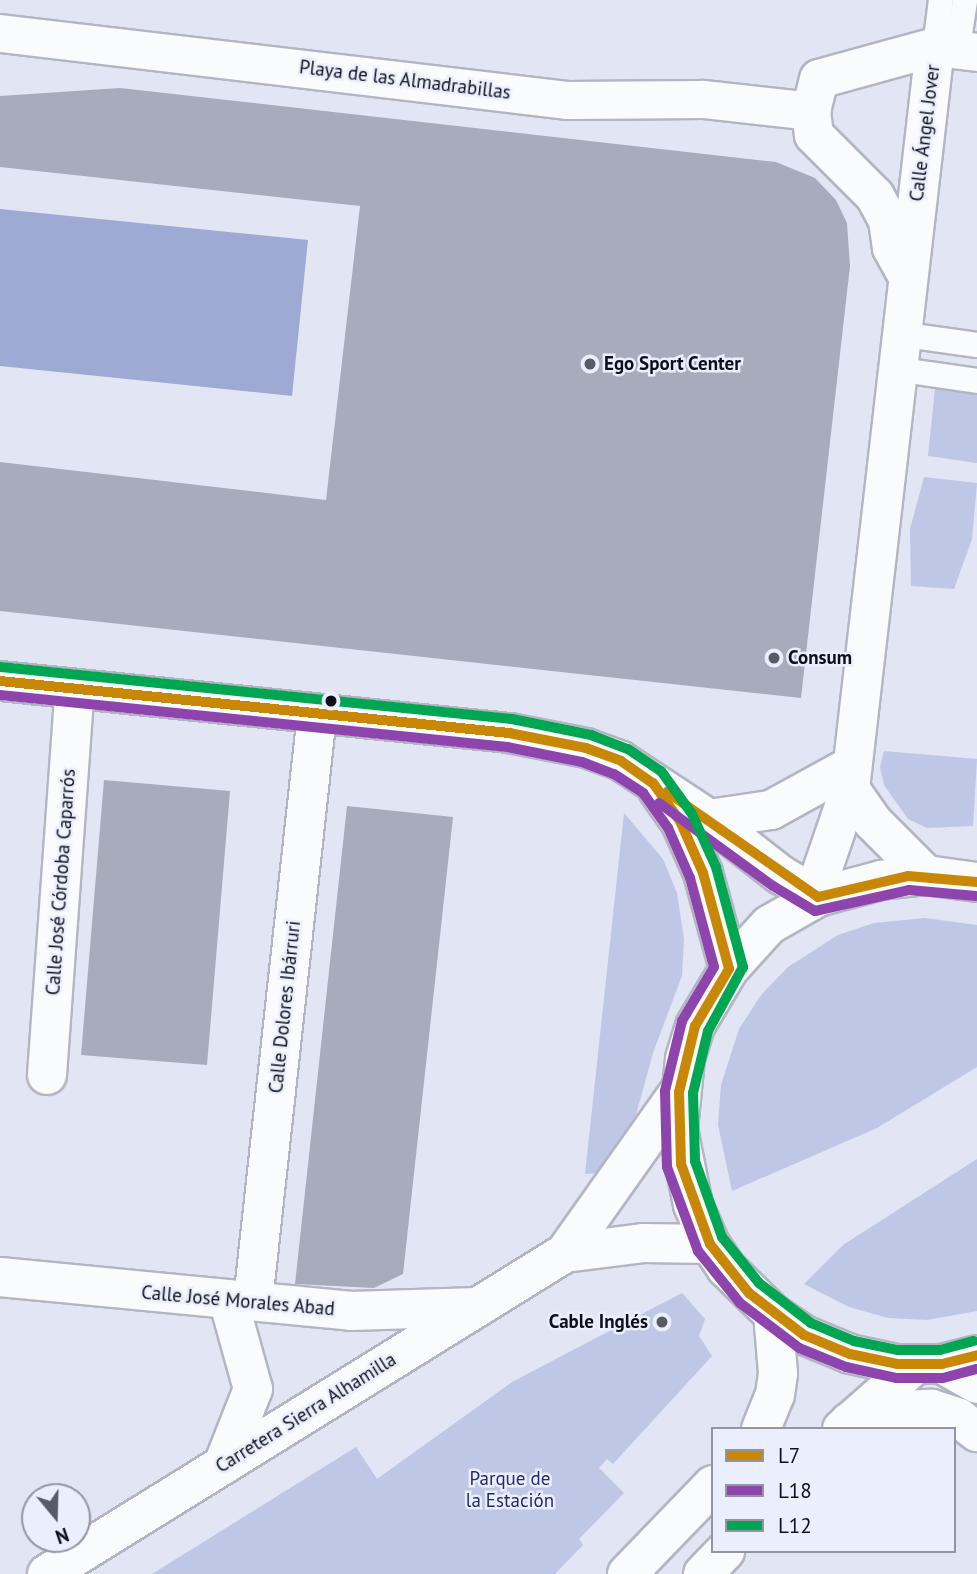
<!DOCTYPE html>
<meta charset="utf-8">
<style>
body{margin:0}
#map{position:relative;width:977px;height:1574px;overflow:hidden;background:#e1e5f4;font-family:"PT Sans",sans-serif}
div>[style]{position:absolute}
.green>*{inset:0;background:#bec7e6}
.water>*{inset:0;background:#9eaad4}
.building>*{inset:0;background:#a7abbb}
.roads{filter:drop-shadow(2px 0 #b3b6c2) drop-shadow(-2px 0 #b3b6c2) drop-shadow(0 2px #b3b6c2) drop-shadow(0 -2px #b3b6c2)}
.service>*{height:24px;margin:-12px;padding:0 12px;transform-origin:12px;border-radius:12px;background:#fafbfd}
.pedestrian>*{height:37px;margin:-18.5px;padding:0 18.5px;transform-origin:18.5px;border-radius:18.5px;background:#fafbfd}
.minor>*{height:38px;margin:-19px;padding:0 19px;transform-origin:19px;border-radius:19px;background:#fafbfd}
.tertiary>*{height:38px;margin:-19px;padding:0 19px;transform-origin:19px;border-radius:19px;background:#fafbfd}
.secondary>*{height:38px;margin:-19px;padding:0 19px;transform-origin:19px;border-radius:19px;background:#fafbfd}
.primary>*{height:38px;margin:-19px;padding:0 19px;transform-origin:19px;border-radius:19px;background:#fafbfd}
.bus-1>*{height:10px;margin:-5px;padding:0 5px;transform-origin:5px;border-radius:5px;background:#c88805}
.bus-2>*{height:10px;margin:-5px;padding:0 5px;transform-origin:5px;border-radius:5px;background:#8e44ad}
.bus-3>*{height:10px;margin:-5px;padding:0 5px;transform-origin:5px;border-radius:5px;background:#00a651}
.dots>*{width:19px;height:19px;translate:-50% -50%;box-sizing:border-box;border:4px solid #ebeffd;border-radius:50%}
span{translate:-50% -50%;white-space:nowrap;text-align:center;line-height:1.15;-webkit-text-stroke:5px #ebeffd;paint-order:stroke}
.street-label{font-size:19px;color:#0d101b}
.poi-label{font-size:19px;color:#0d101b;font-weight:700}
.left{translate:0 -50%;text-align:left}
.right{translate:-100% -50%;text-align:right}
.park-label{font-size:19px;color:#232c6c}
.legend{position:absolute;left:711px;top:1427px;width:245px;height:126px;box-sizing:border-box;background:#ebeffd;border:2px solid #9296a3;margin:0;padding:9px 12px;list-style:none;font-size:21px;color:#0d101b}
.legend li{display:flex;align-items:center;gap:14px;height:35px}
.legend b{width:35px;border:2px solid #9296a3}
.north{position:absolute;left:21px;top:1483px;width:70px;height:70px;box-sizing:border-box;background:#ebeffd;border:2px solid #9296a3;border-radius:50%;rotate:161deg;font-size:19px;font-weight:700;line-height:28px;text-align:center;color:#0d101b}
.north::after{content:'';display:block;margin:auto;width:24px;height:32px;background:#575b67;clip-path:polygon(50% 0,100% 100%,50% 72%,0 100%)}
</style>
<div id="map">
<div class="green">
<div style="clip-path:polygon(935px 388px,977px 395px,977px 463px,928px 456px)"></div>
<div style="clip-path:polygon(924px 477px,977px 483px,972px 539px,954px 589px,911px 586px,910px 529px)"></div>
<div style="clip-path:polygon(884px 751px,977px 759px,973px 826px,927px 828px,908px 819px,884px 785px,880px 767px)"></div>
<div style="clip-path:polygon(624px 813px,663px 859px,677px 893px,684px 939px,682px 976px,653px 1053px,636px 1115px,600px 1173px,585px 1174px)"></div>
<div style="clip-path:polygon(925px 918px,977px 925px,977px 1067px,877px 1128px,732px 1191px,718px 1125px,721px 1085px,739px 1029px,761px 995px,788px 967px,838px 935px,874px 923px)"></div>
<div style="clip-path:polygon(977px 1159px,977px 1311px,927px 1320px,888px 1318px,849px 1307px,804px 1284px,843px 1245px)"></div>
<div style="clip-path:polygon(682px 1293px,705px 1319px,699px 1336px,712px 1356px,613px 1464px,607px 1459px,599px 1468px,624px 1493px,579px 1539px,583px 1545px,555px 1574px,152px 1574px,356px 1447px,377px 1479px,512px 1382px)"></div>
</div>
<div class="water">
<div style="clip-path:polygon(0 209px,308px 240px,292px 396px,0 366px)"></div>
</div>
<div class="building">
<div style="clip-path:polygon(120px 88px,776px 162px,815px 178px,836px 200px,847px 223px,850px 266px,801px 698px,0 611px,0 462px,326px 500px,360px 206px,0 167px,0 96px)"></div>
<div style="clip-path:polygon(104px 780px,230px 791px,207px 1065px,81px 1055px)"></div>
<div style="clip-path:polygon(347px 806px,453px 817px,403px 1274px,374px 1288px,295px 1284px)"></div>
</div>
<div class="roads">
<div class="service">
<div style="left:935px;top:47px;width:29px;rotate:-29deg"></div>
<div style="left:960px;top:33px;width:33px;rotate:-81deg"></div>
<div style="left:935px;top:47px;width:47px;rotate:-82.7deg"></div>
<div style="left:899px;top:334px;width:79px;rotate:8deg"></div>
<div style="left:895px;top:369px;width:83px;rotate:8.3deg"></div>
</div>
<div class="pedestrian">
<div style="left:0;top:33px;width:572px;rotate:6.73deg"></div>
<div style="left:568px;top:100px;width:135px;rotate:-0.4deg"></div>
<div style="left:703px;top:99px;width:109px;rotate:6.3deg"></div>
<div style="left:935px;top:47px;width:42px;rotate:6.8deg"></div>
</div>
<div class="minor">
<div style="left:850px;top:789px;width:39px;rotate:55deg"></div>
<div style="left:872px;top:821px;width:76px;rotate:45deg"></div>
<div style="left:709px;top:819px;width:63px;rotate:-8.3deg"></div>
<div style="left:771px;top:810px;width:91px;rotate:-28.8deg"></div>
<div style="left:812px;top:900px;width:117px;rotate:-71.1deg"></div>
<div style="left:850px;top:789px;width:747px;rotate:-83.46deg"></div>
<div style="left:935px;top:47px;width:120px;rotate:164.6deg"></div>
<div style="left:819px;top:79px;width:33px;rotate:104deg"></div>
<div style="left:811px;top:111px;width:24px;rotate:83deg"></div>
<div style="left:814px;top:135px;width:86px;rotate:45deg"></div>
<div style="left:875px;top:196px;width:27px;rotate:62deg"></div>
<div style="left:888px;top:220px;width:28px;rotate:82deg"></div>
<div style="left:892px;top:248px;width:33px;rotate:61deg"></div>
<div style="left:47px;top:1075px;width:387px;rotate:-85.9deg"></div>
<div style="left:0;top:1277px;width:353px;rotate:5.5deg"></div>
<div style="left:351px;top:1311px;width:127px;rotate:-1.8deg"></div>
<div style="left:253px;top:1301px;width:590px;rotate:-83.78deg"></div>
<div style="left:223px;top:1465px;width:82px;rotate:-68.5deg"></div>
<div style="left:253px;top:1389px;width:93px;rotate:-105.5deg"></div>
</div>
<div class="tertiary">
<div style="left:942px;top:1364px;width:40px;rotate:29.7deg"></div>
<div style="left:849px;top:1422px;width:50px;rotate:-13.8deg"></div>
<div style="left:898px;top:1410px;width:34px;rotate:-2deg"></div>
<div style="left:932px;top:1409px;width:28px;rotate:18deg"></div>
<div style="left:959px;top:1418px;width:23px;rotate:38deg"></div>
</div>
<div class="secondary">
<div style="left:565px;top:1253px;width:80px;rotate:-7.2deg"></div>
<div style="left:644px;top:1243px;width:66px;rotate:0.9deg"></div>
<div style="left:47px;top:1574px;width:609px;rotate:-31.79deg"></div>
<div style="left:565px;top:1253px;width:197px;rotate:-54.7deg"></div>
</div>
<div class="primary">
<div style="left:0;top:681px;width:512px;rotate:5.83deg"></div>
<div style="left:509px;top:733px;width:78px;rotate:11deg"></div>
<div style="left:586px;top:748px;width:37px;rotate:20deg"></div>
<div style="left:621px;top:761px;width:105px;rotate:33.4deg"></div>
<div style="left:709px;top:819px;width:91px;rotate:37.9deg"></div>
<div style="left:781px;top:875px;width:43px;rotate:30.7deg"></div>
<div style="left:658px;top:790px;width:38px;rotate:55deg"></div>
<div style="left:680px;top:821px;width:57px;rotate:66.1deg"></div>
<div style="left:703px;top:873px;width:99px;rotate:74.8deg"></div>
<div style="left:977px;top:882px;width:51px;rotate:-172.2deg"></div>
<div style="left:926px;top:875px;width:45px;rotate:173.7deg"></div>
<div style="left:881px;top:880px;width:65px;rotate:164.9deg"></div>
<div style="left:818px;top:897px;width:56px;rotate:150.3deg"></div>
<div style="left:769px;top:925px;width:59px;rotate:132.3deg"></div>
<div style="left:729px;top:969px;width:66px;rotate:120.8deg"></div>
<div style="left:695px;top:1026px;width:34px;rotate:107deg"></div>
<div style="left:685px;top:1059px;width:70px;rotate:95.7deg"></div>
<div style="left:678px;top:1129px;width:77px;rotate:78.8deg"></div>
<div style="left:693px;top:1205px;width:43px;rotate:66.4deg"></div>
<div style="left:710px;top:1244px;width:29px;rotate:56deg"></div>
<div style="left:726px;top:1268px;width:66px;rotate:44.4deg"></div>
<div style="left:773px;top:1314px;width:37px;rotate:34deg"></div>
<div style="left:804px;top:1335px;width:50px;rotate:22.4deg"></div>
<div style="left:850px;top:1354px;width:48px;rotate:12deg"></div>
<div style="left:897px;top:1364px;width:45px"></div>
<div style="left:942px;top:1364px;width:36px;rotate:-14deg"></div>
<div style="left:761px;top:1429px;width:37px;rotate:-68deg"></div>
<div style="left:775px;top:1395px;width:22px;rotate:-82deg"></div>
<div style="left:778px;top:1373px;width:59px;rotate:-94.8deg"></div>
<div style="left:842px;top:1429px;width:98px;rotate:-41.3deg"></div>
<div style="left:627px;top:1574px;width:124px;rotate:-46deg"></div>
<div style="left:703px;top:1574px;width:32px;rotate:-46deg"></div>
</div>
</div>
<div class="bus-1">
<div style="left:0;top:681px;width:512px;rotate:5.83deg"></div>
<div style="left:509px;top:733px;width:78px;rotate:11deg"></div>
<div style="left:586px;top:748px;width:37px;rotate:20deg"></div>
<div style="left:621px;top:761px;width:39px;rotate:35deg"></div>
<div style="left:653px;top:783px;width:47px;rotate:54.6deg"></div>
<div style="left:680px;top:821px;width:57px;rotate:66.1deg"></div>
<div style="left:703px;top:873px;width:99px;rotate:74.8deg"></div>
<div style="left:729px;top:969px;width:66px;rotate:120.8deg"></div>
<div style="left:695px;top:1026px;width:68px;rotate:103.6deg"></div>
<div style="left:679px;top:1092px;width:72px;rotate:88.4deg"></div>
<div style="left:681px;top:1164px;width:85px;rotate:70.1deg"></div>
<div style="left:710px;top:1244px;width:63px;rotate:51.5deg"></div>
<div style="left:749px;top:1293px;width:69px;rotate:37.4deg"></div>
<div style="left:804px;top:1335px;width:50px;rotate:22.4deg"></div>
<div style="left:850px;top:1354px;width:48px;rotate:12deg"></div>
<div style="left:897px;top:1364px;width:45px"></div>
<div style="left:942px;top:1364px;width:36px;rotate:-14deg"></div>
<div style="left:667px;top:792px;width:184px;rotate:34.8deg"></div>
<div style="left:818px;top:897px;width:92px;rotate:-13.1deg"></div>
<div style="left:908px;top:876px;width:69px;rotate:5deg"></div>
</div>
<div class="bus-2">
<div style="left:0;top:695px;width:510px;rotate:5.86deg"></div>
<div style="left:507px;top:747px;width:76px;rotate:11.3deg"></div>
<div style="left:582px;top:762px;width:34px;rotate:21deg"></div>
<div style="left:614px;top:774px;width:35px;rotate:33deg"></div>
<div style="left:643px;top:793px;width:43px;rotate:54.5deg"></div>
<div style="left:668px;top:828px;width:55px;rotate:66.3deg"></div>
<div style="left:690px;top:878px;width:92px;rotate:74.9deg"></div>
<div style="left:714px;top:967px;width:63px;rotate:120.7deg"></div>
<div style="left:682px;top:1021px;width:72px;rotate:103.7deg"></div>
<div style="left:665px;top:1091px;width:76px;rotate:88.5deg"></div>
<div style="left:667px;top:1167px;width:90px;rotate:69.7deg"></div>
<div style="left:698px;top:1251px;width:67px;rotate:51.1deg"></div>
<div style="left:740px;top:1303px;width:74px;rotate:37.3deg"></div>
<div style="left:799px;top:1348px;width:51px;rotate:22deg"></div>
<div style="left:846px;top:1367px;width:51px;rotate:12.4deg"></div>
<div style="left:896px;top:1378px;width:47px"></div>
<div style="left:943px;top:1378px;width:35px;rotate:-15deg"></div>
<div style="left:659px;top:803px;width:141px;rotate:36.1deg"></div>
<div style="left:773px;top:886px;width:49px;rotate:30.8deg"></div>
<div style="left:815px;top:911px;width:96px;rotate:-12.6deg"></div>
<div style="left:909px;top:890px;width:67px;rotate:5.1deg"></div>
</div>
<div class="bus-3">
<div style="left:1px;top:667px;width:514px;rotate:5.81deg"></div>
<div style="left:512px;top:719px;width:81px;rotate:11.4deg"></div>
<div style="left:591px;top:735px;width:40px;rotate:21deg"></div>
<div style="left:628px;top:749px;width:40px;rotate:34deg"></div>
<div style="left:661px;top:771px;width:53px;rotate:54.2deg"></div>
<div style="left:692px;top:814px;width:58px;rotate:65.6deg"></div>
<div style="left:716px;top:867px;width:104px;rotate:74.9deg"></div>
<div style="left:743px;top:967px;width:73px;rotate:118.7deg"></div>
<div style="left:708px;top:1031px;width:64px;rotate:103.6deg"></div>
<div style="left:693px;top:1093px;width:68px;rotate:88.3deg"></div>
<div style="left:695px;top:1161px;width:81px;rotate:70.4deg"></div>
<div style="left:722px;top:1237px;width:59px;rotate:51.2deg"></div>
<div style="left:759px;top:1283px;width:66px;rotate:37.6deg"></div>
<div style="left:811px;top:1323px;width:47px;rotate:22.7deg"></div>
<div style="left:854px;top:1341px;width:45px;rotate:11.6deg"></div>
<div style="left:898px;top:1350px;width:42px"></div>
<div style="left:940px;top:1350px;width:35px;rotate:-15deg"></div>
</div>
<div class="dots">
<div style="left:590px;top:364px;background:#575b67"></div>
<div style="left:774px;top:658px;background:#575b67"></div>
<div style="left:331px;top:701px;background:#0d101b"></div>
<div style="left:662px;top:1322px;background:#575b67"></div>
</div>
<div class="street-label">
<span style="left:405px;top:80px;rotate:7deg">Playa de las Almadrabillas</span>
<span style="left:925px;top:133px;rotate:-83deg">Calle Ángel Jover</span>
<span style="left:61px;top:882px;rotate:-86deg">Calle José Córdoba Caparrós</span>
<span style="left:285px;top:1007px;rotate:-84deg">Calle Dolores Ibárruri</span>
<span style="left:238px;top:1301px;rotate:5deg">Calle José Morales Abad</span>
<span style="left:306px;top:1413px;rotate:-32deg">Carretera Sierra Alhamilla</span>
</div>
<div class="poi-label">
<span class="left" style="left:604px;top:364px">Ego Sport Center</span>
<span class="left" style="left:788px;top:658px">Consum</span>
<span class="right" style="left:648px;top:1322px">Cable Inglés</span>
</div>
<div class="park-label">
<span style="left:510px;top:1490px">Parque de<br>la Estación</span>
</div>
<ul class="legend">
<li><b style="height:9px;background:#c88805"></b>L7</li>
<li><b style="height:9px;background:#8e44ad"></b>L18</li>
<li><b style="height:9px;background:#00a651"></b>L12</li>
</ul>
<div class="north">N</div>
</div>
